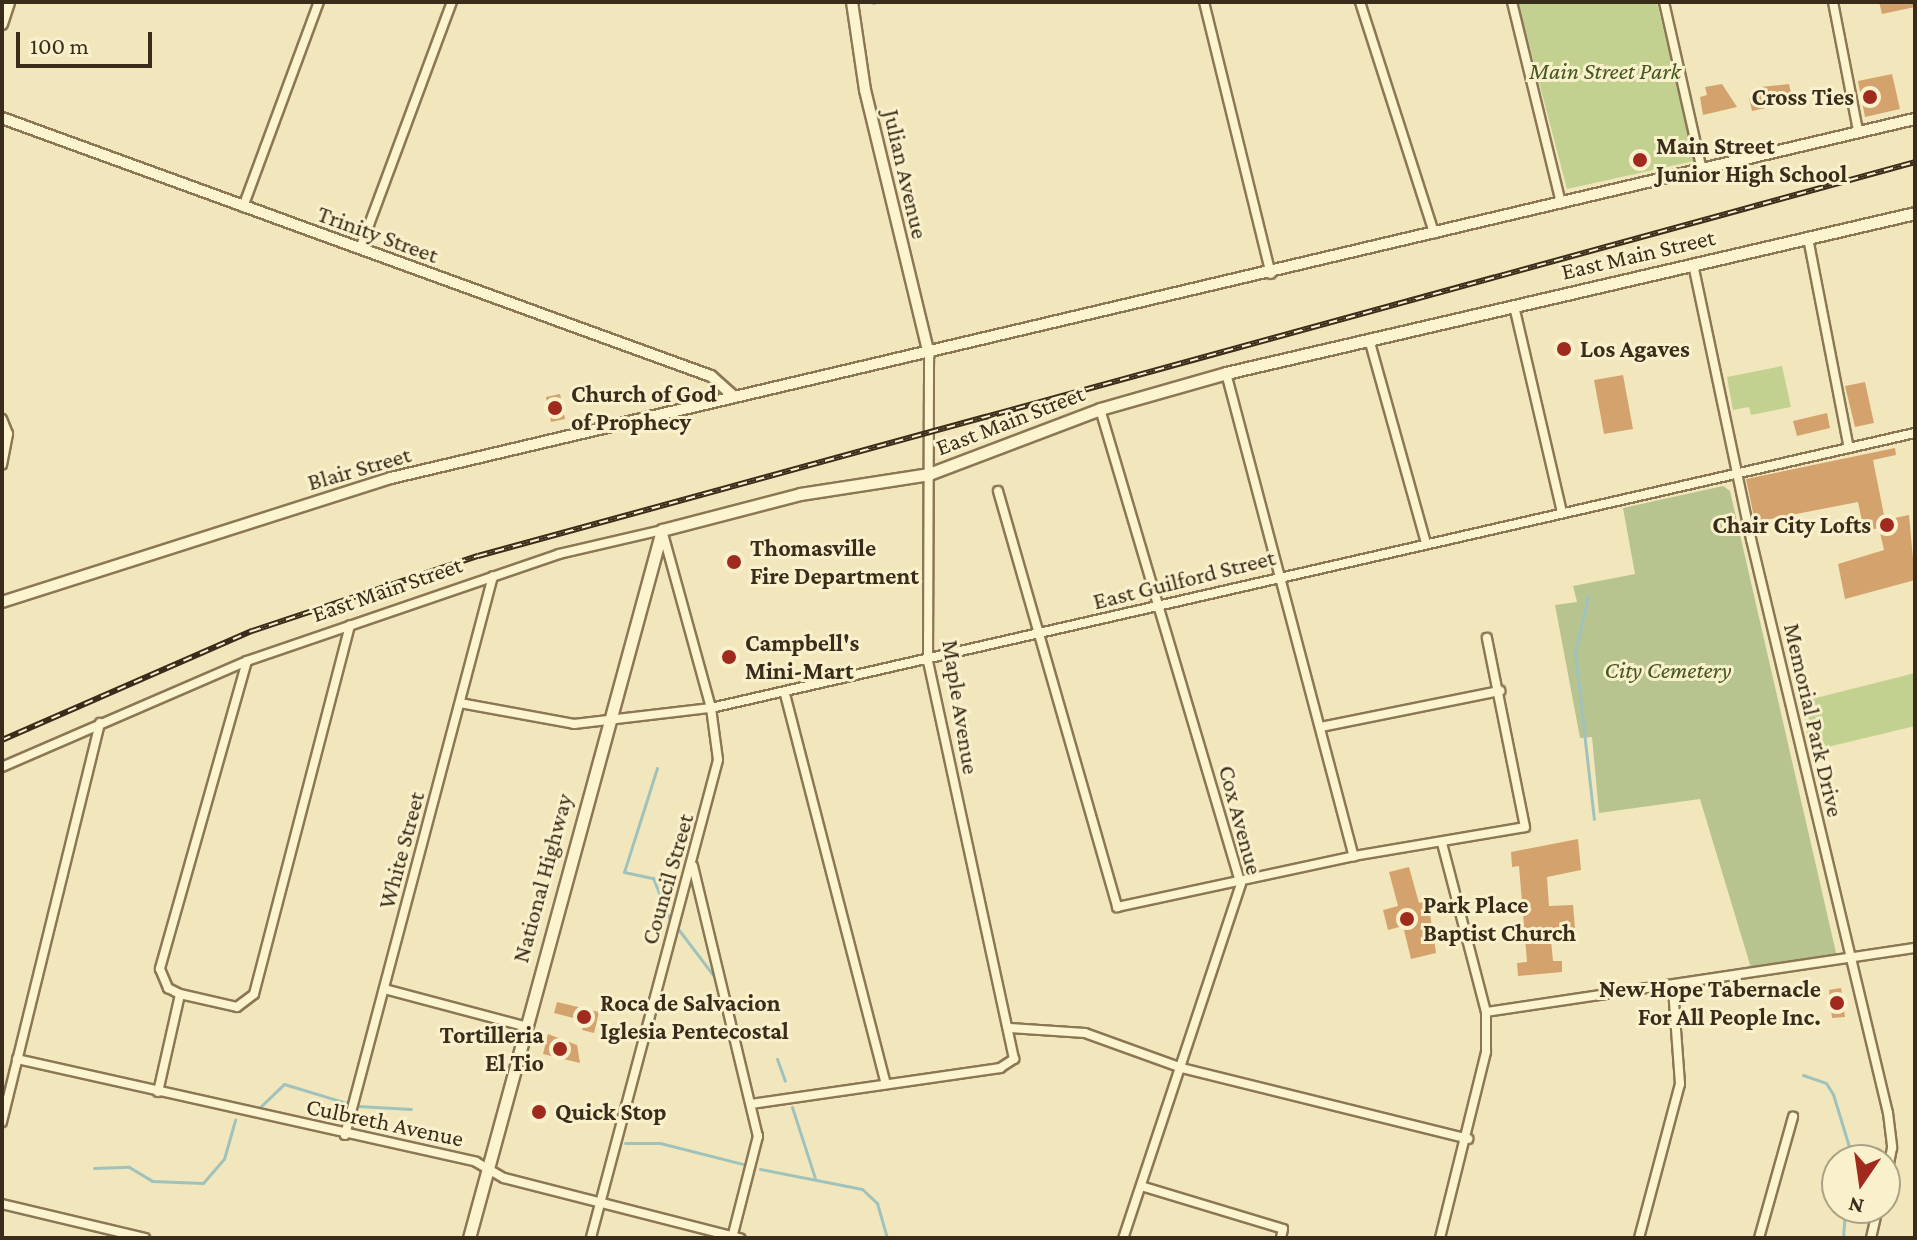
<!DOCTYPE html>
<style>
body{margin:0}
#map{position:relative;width:1917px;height:1240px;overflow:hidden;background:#f2e7bc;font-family:"Crimson Pro",serif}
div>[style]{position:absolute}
.green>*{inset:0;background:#c2d18f}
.cemetery>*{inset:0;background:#b8c48f}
.stream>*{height:3px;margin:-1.5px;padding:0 1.5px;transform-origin:1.5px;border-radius:1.5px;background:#a0c2bc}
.building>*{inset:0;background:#d4a36d}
.roads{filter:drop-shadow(2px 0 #8b7754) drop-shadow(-2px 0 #8b7754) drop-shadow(0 2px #8b7754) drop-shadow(0 -2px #8b7754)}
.minor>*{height:8px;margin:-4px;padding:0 4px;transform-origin:4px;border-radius:4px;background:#fcf3cf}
.tertiary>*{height:10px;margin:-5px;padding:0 5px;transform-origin:5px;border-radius:5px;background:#fcf3cf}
.secondary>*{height:11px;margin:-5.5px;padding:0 5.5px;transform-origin:5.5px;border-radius:5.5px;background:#fcf3cf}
.rail>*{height:6px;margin-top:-3px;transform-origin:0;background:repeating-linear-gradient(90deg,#f9f0cc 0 9px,#392c1a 0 18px);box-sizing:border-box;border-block:2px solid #392c1a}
.dots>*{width:22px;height:22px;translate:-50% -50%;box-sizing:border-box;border:4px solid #f9f0cc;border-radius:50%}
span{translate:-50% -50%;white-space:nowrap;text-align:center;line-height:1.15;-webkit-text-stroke:6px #f9f0cc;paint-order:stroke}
.park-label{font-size:24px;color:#43571f;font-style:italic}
.poi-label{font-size:24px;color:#392c1a;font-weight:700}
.right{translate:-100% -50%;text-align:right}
.left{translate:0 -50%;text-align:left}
.street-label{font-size:24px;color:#392c1a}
.frame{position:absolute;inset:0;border:4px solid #392c1a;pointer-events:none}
.north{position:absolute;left:1821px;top:1144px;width:80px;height:80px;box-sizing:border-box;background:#f9f0cc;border:2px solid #aca285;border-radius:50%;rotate:193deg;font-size:22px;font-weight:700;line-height:32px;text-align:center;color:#392c1a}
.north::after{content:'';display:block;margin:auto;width:28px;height:36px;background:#a02a1e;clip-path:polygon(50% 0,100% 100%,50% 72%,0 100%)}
.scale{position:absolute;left:16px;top:32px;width:136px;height:36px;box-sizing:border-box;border:4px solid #392c1a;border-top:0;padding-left:10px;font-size:24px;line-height:28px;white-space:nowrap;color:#392c1a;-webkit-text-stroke:6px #f9f0cc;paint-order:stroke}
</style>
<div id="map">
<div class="green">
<div style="clip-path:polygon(1518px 2px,1657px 2px,1694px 161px,1567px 189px)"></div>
<div style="clip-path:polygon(1782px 366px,1791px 407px,1751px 415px,1749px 407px,1733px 410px,1727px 377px)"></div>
<div style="clip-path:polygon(1915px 673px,1915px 726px,1811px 751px,1800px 702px)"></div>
</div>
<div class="cemetery">
<div style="clip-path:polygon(1723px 486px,1730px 491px,1837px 957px,1751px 968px,1700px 799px,1599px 813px,1592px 737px,1580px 738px,1555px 605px,1577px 602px,1573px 586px,1635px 574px,1623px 508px)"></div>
</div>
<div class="stream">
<div style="left:873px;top:3px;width:3px;rotate:-18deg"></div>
<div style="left:1588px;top:596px;width:58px;rotate:102.8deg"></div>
<div style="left:1575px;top:653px;width:167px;rotate:83.5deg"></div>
<div style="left:657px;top:768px;width:109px;rotate:107.6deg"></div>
<div style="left:624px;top:872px;width:30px;rotate:12deg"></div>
<div style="left:653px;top:878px;width:45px;rotate:68deg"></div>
<div style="left:679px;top:930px;width:56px;rotate:52.9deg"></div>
<div style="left:777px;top:1059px;width:23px;rotate:70deg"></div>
<div style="left:1803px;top:1075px;width:24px;rotate:19deg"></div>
<div style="left:1826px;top:1083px;width:13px;rotate:58deg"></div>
<div style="left:1833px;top:1094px;width:69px;rotate:73.1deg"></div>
<div style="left:358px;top:1106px;width:53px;rotate:3.2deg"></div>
<div style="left:792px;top:1107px;width:75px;rotate:72.1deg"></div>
<div style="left:257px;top:1110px;width:37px;rotate:-44deg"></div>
<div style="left:284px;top:1084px;width:66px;rotate:16.8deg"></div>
<div style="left:625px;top:1143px;width:35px"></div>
<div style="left:660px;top:1143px;width:86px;rotate:14.2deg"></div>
<div style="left:94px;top:1168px;width:35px;rotate:-2deg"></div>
<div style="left:129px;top:1167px;width:27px;rotate:31deg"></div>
<div style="left:152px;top:1181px;width:51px;rotate:2.2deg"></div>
<div style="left:203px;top:1183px;width:32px;rotate:-49deg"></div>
<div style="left:224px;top:1159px;width:41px;rotate:-74.2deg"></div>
<div style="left:760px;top:1169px;width:104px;rotate:11.1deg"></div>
<div style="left:862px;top:1189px;width:21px;rotate:43deg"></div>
<div style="left:877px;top:1203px;width:36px;rotate:74deg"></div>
<div style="left:1843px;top:1238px;width:30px;rotate:-86deg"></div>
</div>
<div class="building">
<div style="clip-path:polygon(1879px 2px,1915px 2px,1915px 7px,1882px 14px)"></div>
<div style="clip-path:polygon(1892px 74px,1900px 109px,1865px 117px,1858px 81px)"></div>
<div style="clip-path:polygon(1722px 84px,1737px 107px,1703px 115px,1700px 97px,1707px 95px,1705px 87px)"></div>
<div style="clip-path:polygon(1789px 84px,1793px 102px,1752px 111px,1749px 98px,1762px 95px,1761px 87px)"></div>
<div style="clip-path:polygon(1623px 375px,1633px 429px,1604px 434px,1594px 380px)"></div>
<div style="clip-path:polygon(1865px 382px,1874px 423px,1855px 427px,1845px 386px)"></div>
<div style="clip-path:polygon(560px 394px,565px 419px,551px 422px,546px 397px)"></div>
<div style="clip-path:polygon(1827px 413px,1830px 428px,1797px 436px,1793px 421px)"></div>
<div style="clip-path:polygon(1895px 448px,1896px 455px,1873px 460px,1885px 520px,1909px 515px,1915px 580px,1845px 599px,1838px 564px,1884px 550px,1879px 528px,1864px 531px,1858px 502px,1755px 522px,1746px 479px)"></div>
<div style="clip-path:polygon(1578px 839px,1581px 870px,1547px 877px,1549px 906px,1573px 905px,1575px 928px,1550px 930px,1553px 961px,1562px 961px,1562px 972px,1518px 976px,1517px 963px,1527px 962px,1519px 866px,1512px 867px,1511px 852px)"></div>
<div style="clip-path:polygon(1409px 867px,1419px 903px,1428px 901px,1436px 953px,1411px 959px,1403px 926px,1388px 930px,1383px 910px,1398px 906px,1389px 872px)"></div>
<div style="clip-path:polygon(1841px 988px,1845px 1017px,1832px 1018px,1829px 990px)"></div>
<div style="clip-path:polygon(557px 1002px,599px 1012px,594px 1033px,582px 1030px,585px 1021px,554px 1013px)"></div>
<div style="clip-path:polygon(548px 1034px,577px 1045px,580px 1063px,543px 1054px)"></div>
</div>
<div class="roads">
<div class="minor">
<div style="left:1204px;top:2px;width:280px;rotate:76.2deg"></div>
<div style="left:1360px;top:2px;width:243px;rotate:72.2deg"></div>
<div style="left:1512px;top:2px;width:207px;rotate:76.3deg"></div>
<div style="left:1664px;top:2px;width:172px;rotate:77.3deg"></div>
<div style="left:1833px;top:2px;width:131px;rotate:79deg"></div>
<div style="left:243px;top:207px;width:219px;rotate:-69.7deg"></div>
<div style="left:1808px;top:238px;width:214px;rotate:79deg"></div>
<div style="left:360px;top:249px;width:264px;rotate:-69.6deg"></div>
<div style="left:1693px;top:264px;width:281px;rotate:78.1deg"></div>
<div style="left:1751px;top:539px;width:590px;rotate:76.58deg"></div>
<div style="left:1888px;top:1113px;width:35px;rotate:83deg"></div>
<div style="left:1892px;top:1148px;width:36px;rotate:101deg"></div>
<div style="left:1514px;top:306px;width:212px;rotate:76.9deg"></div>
<div style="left:1369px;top:339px;width:212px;rotate:74.4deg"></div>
<div style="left:1226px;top:373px;width:500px;rotate:75.2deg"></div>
<div style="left:1100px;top:409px;width:495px;rotate:73.5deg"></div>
<div style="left:1241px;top:884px;width:373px;rotate:108.4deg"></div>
<div style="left:2px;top:419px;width:16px;rotate:68deg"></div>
<div style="left:8px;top:434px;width:31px;rotate:101deg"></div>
<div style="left:998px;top:491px;width:433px;rotate:74deg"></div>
<div style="left:1117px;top:907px;width:242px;rotate:-12.1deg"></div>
<div style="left:1354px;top:856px;width:173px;rotate:-9.6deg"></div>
<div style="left:1525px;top:827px;width:193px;rotate:-101.4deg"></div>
<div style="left:247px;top:661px;width:320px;rotate:105.8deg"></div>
<div style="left:160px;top:969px;width:21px;rotate:67deg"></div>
<div style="left:168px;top:988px;width:13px;rotate:27deg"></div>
<div style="left:180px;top:994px;width:58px;rotate:12.8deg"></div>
<div style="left:237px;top:1007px;width:21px;rotate:-37deg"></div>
<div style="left:254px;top:994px;width:381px;rotate:-75.4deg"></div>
<div style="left:785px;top:694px;width:403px;rotate:75.5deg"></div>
<div style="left:460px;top:703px;width:116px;rotate:10.4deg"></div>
<div style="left:574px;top:724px;width:138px;rotate:-6.7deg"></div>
<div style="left:711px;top:708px;width:1235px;rotate:-12.87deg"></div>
<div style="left:1321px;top:727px;width:183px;rotate:-11.4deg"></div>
<div style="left:2px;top:767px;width:267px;rotate:-23.4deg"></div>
<div style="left:247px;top:661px;width:330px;rotate:-18.9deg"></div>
<div style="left:559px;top:554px;width:106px;rotate:-13.1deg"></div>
<div style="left:662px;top:530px;width:185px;rotate:74.6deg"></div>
<div style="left:711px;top:708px;width:52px;rotate:82.3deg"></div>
<div style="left:718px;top:760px;width:495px;rotate:104.9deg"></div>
<div style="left:693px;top:866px;width:278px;rotate:76.5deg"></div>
<div style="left:758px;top:1136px;width:105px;rotate:104.3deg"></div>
<div style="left:384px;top:989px;width:145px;rotate:14.8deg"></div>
<div style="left:1486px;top:1012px;width:434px;rotate:-8.5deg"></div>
<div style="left:1010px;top:1028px;width:75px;rotate:3.8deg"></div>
<div style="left:1085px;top:1033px;width:103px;rotate:19.8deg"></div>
<div style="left:1182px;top:1068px;width:295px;rotate:13.9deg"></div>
<div style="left:17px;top:1059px;width:470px;rotate:12.6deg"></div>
<div style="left:476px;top:1162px;width:32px;rotate:30deg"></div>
<div style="left:504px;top:1178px;width:244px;rotate:14.3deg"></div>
<div style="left:158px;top:1092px;width:100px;rotate:-77.3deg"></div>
<div style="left:751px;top:1104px;width:252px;rotate:-8.2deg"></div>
<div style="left:1000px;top:1068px;width:17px;rotate:-33deg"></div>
<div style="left:1014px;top:1059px;width:406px;rotate:-102.2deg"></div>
<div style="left:928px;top:662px;width:308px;rotate:-89.8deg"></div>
<div style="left:2px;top:1122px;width:411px;rotate:-76.2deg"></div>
<div style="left:345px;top:1135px;width:578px;rotate:-75.17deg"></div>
<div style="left:1141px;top:1186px;width:148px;rotate:16.8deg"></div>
<div style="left:1283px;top:1229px;width:9px;rotate:103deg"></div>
<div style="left:2px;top:1204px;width:147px;rotate:13.4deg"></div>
<div style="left:1440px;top:1238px;width:192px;rotate:-76.1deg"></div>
<div style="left:1486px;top:1052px;width:40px;rotate:-90deg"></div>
<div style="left:1486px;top:1012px;width:175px;rotate:-104.6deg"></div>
<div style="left:1639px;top:1238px;width:159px;rotate:-75.1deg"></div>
<div style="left:1680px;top:1084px;width:96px;rotate:-94.2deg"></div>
<div style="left:1759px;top:1238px;width:126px;rotate:-74.3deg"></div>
<div style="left:1871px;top:1238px;width:31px;rotate:-77deg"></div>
</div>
<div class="tertiary">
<div style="left:852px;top:2px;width:89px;rotate:81.6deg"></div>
<div style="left:865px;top:90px;width:272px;rotate:76.4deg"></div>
<div style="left:2px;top:24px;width:23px;rotate:-72deg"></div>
<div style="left:2px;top:118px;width:754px;rotate:20deg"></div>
<div style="left:711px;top:376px;width:31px;rotate:42deg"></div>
<div style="left:2px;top:602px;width:408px;rotate:-17.7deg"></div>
<div style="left:391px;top:478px;width:1566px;rotate:-13.26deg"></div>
</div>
<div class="secondary">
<div style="left:469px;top:1238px;width:734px;rotate:-74.75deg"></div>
<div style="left:662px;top:530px;width:143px;rotate:-14.6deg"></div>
<div style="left:800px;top:494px;width:131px;rotate:-8.8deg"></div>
<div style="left:929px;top:474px;width:183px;rotate:-20.8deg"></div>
<div style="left:1100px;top:409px;width:131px;rotate:-15.9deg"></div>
<div style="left:1226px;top:373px;width:707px;rotate:-13.07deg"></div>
</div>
</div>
<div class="rail">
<div style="left:2px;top:740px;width:273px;rotate:-23.6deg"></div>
<div style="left:252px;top:631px;width:238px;rotate:-18.4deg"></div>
<div style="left:478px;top:556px;width:1490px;rotate:-15.33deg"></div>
</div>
<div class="dots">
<div style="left:1870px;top:97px;background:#a02a1e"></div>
<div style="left:1640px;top:160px;background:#a02a1e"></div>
<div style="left:1564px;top:349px;background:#a02a1e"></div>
<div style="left:555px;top:408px;background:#a02a1e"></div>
<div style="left:1887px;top:525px;background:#a02a1e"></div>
<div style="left:734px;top:562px;background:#a02a1e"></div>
<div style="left:729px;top:657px;background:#a02a1e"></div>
<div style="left:1407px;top:919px;background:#a02a1e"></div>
<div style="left:1837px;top:1003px;background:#a02a1e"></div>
<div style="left:584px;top:1017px;background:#a02a1e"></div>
<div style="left:560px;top:1049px;background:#a02a1e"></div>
<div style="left:539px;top:1112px;background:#a02a1e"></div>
</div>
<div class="park-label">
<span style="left:1605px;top:71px">Main Street Park</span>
<span style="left:1668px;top:670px">City Cemetery</span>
</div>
<div class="poi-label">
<span class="right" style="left:1854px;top:97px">Cross Ties</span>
<span class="left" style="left:1656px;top:160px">Main Street<br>Junior High School</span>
<span class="left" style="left:1580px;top:349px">Los Agaves</span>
<span class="left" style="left:571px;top:408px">Church of God<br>of Prophecy</span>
<span class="right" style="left:1871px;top:525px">Chair City Lofts</span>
<span class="left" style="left:750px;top:562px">Thomasville<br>Fire Department</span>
<span class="left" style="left:745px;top:657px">Campbell's<br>Mini-Mart</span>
<span class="left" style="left:1423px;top:919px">Park Place<br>Baptist Church</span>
<span class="right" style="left:1821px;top:1003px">New Hope Tabernacle<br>For All People Inc.</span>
<span class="left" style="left:600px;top:1017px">Roca de Salvacion<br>Iglesia Pentecostal</span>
<span class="right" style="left:544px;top:1049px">Tortilleria<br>El Tio</span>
<span class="left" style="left:555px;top:1112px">Quick Stop</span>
</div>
<div class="street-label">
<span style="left:906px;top:174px;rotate:77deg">Julian Avenue</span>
<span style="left:378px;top:234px;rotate:20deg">Trinity Street</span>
<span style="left:1638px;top:254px;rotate:-13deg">East Main Street</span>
<span style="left:1010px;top:420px;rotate:-21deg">East Main Street</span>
<span style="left:359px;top:468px;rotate:-16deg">Blair Street</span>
<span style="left:1184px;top:579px;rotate:-14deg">East Guilford Street</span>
<span style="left:387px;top:589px;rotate:-19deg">East Main Street</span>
<span style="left:961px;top:707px;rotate:81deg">Maple Avenue</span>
<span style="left:1814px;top:720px;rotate:77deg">Memorial Park Drive</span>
<span style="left:1241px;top:820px;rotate:75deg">Cox Avenue</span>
<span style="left:401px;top:850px;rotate:-75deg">White Street</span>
<span style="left:542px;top:878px;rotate:-75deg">National Highway</span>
<span style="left:667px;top:879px;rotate:-74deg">Council Street</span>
<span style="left:385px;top:1122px;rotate:12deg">Culbreth Avenue</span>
</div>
<div class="frame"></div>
<div class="north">N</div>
<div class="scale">100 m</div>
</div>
